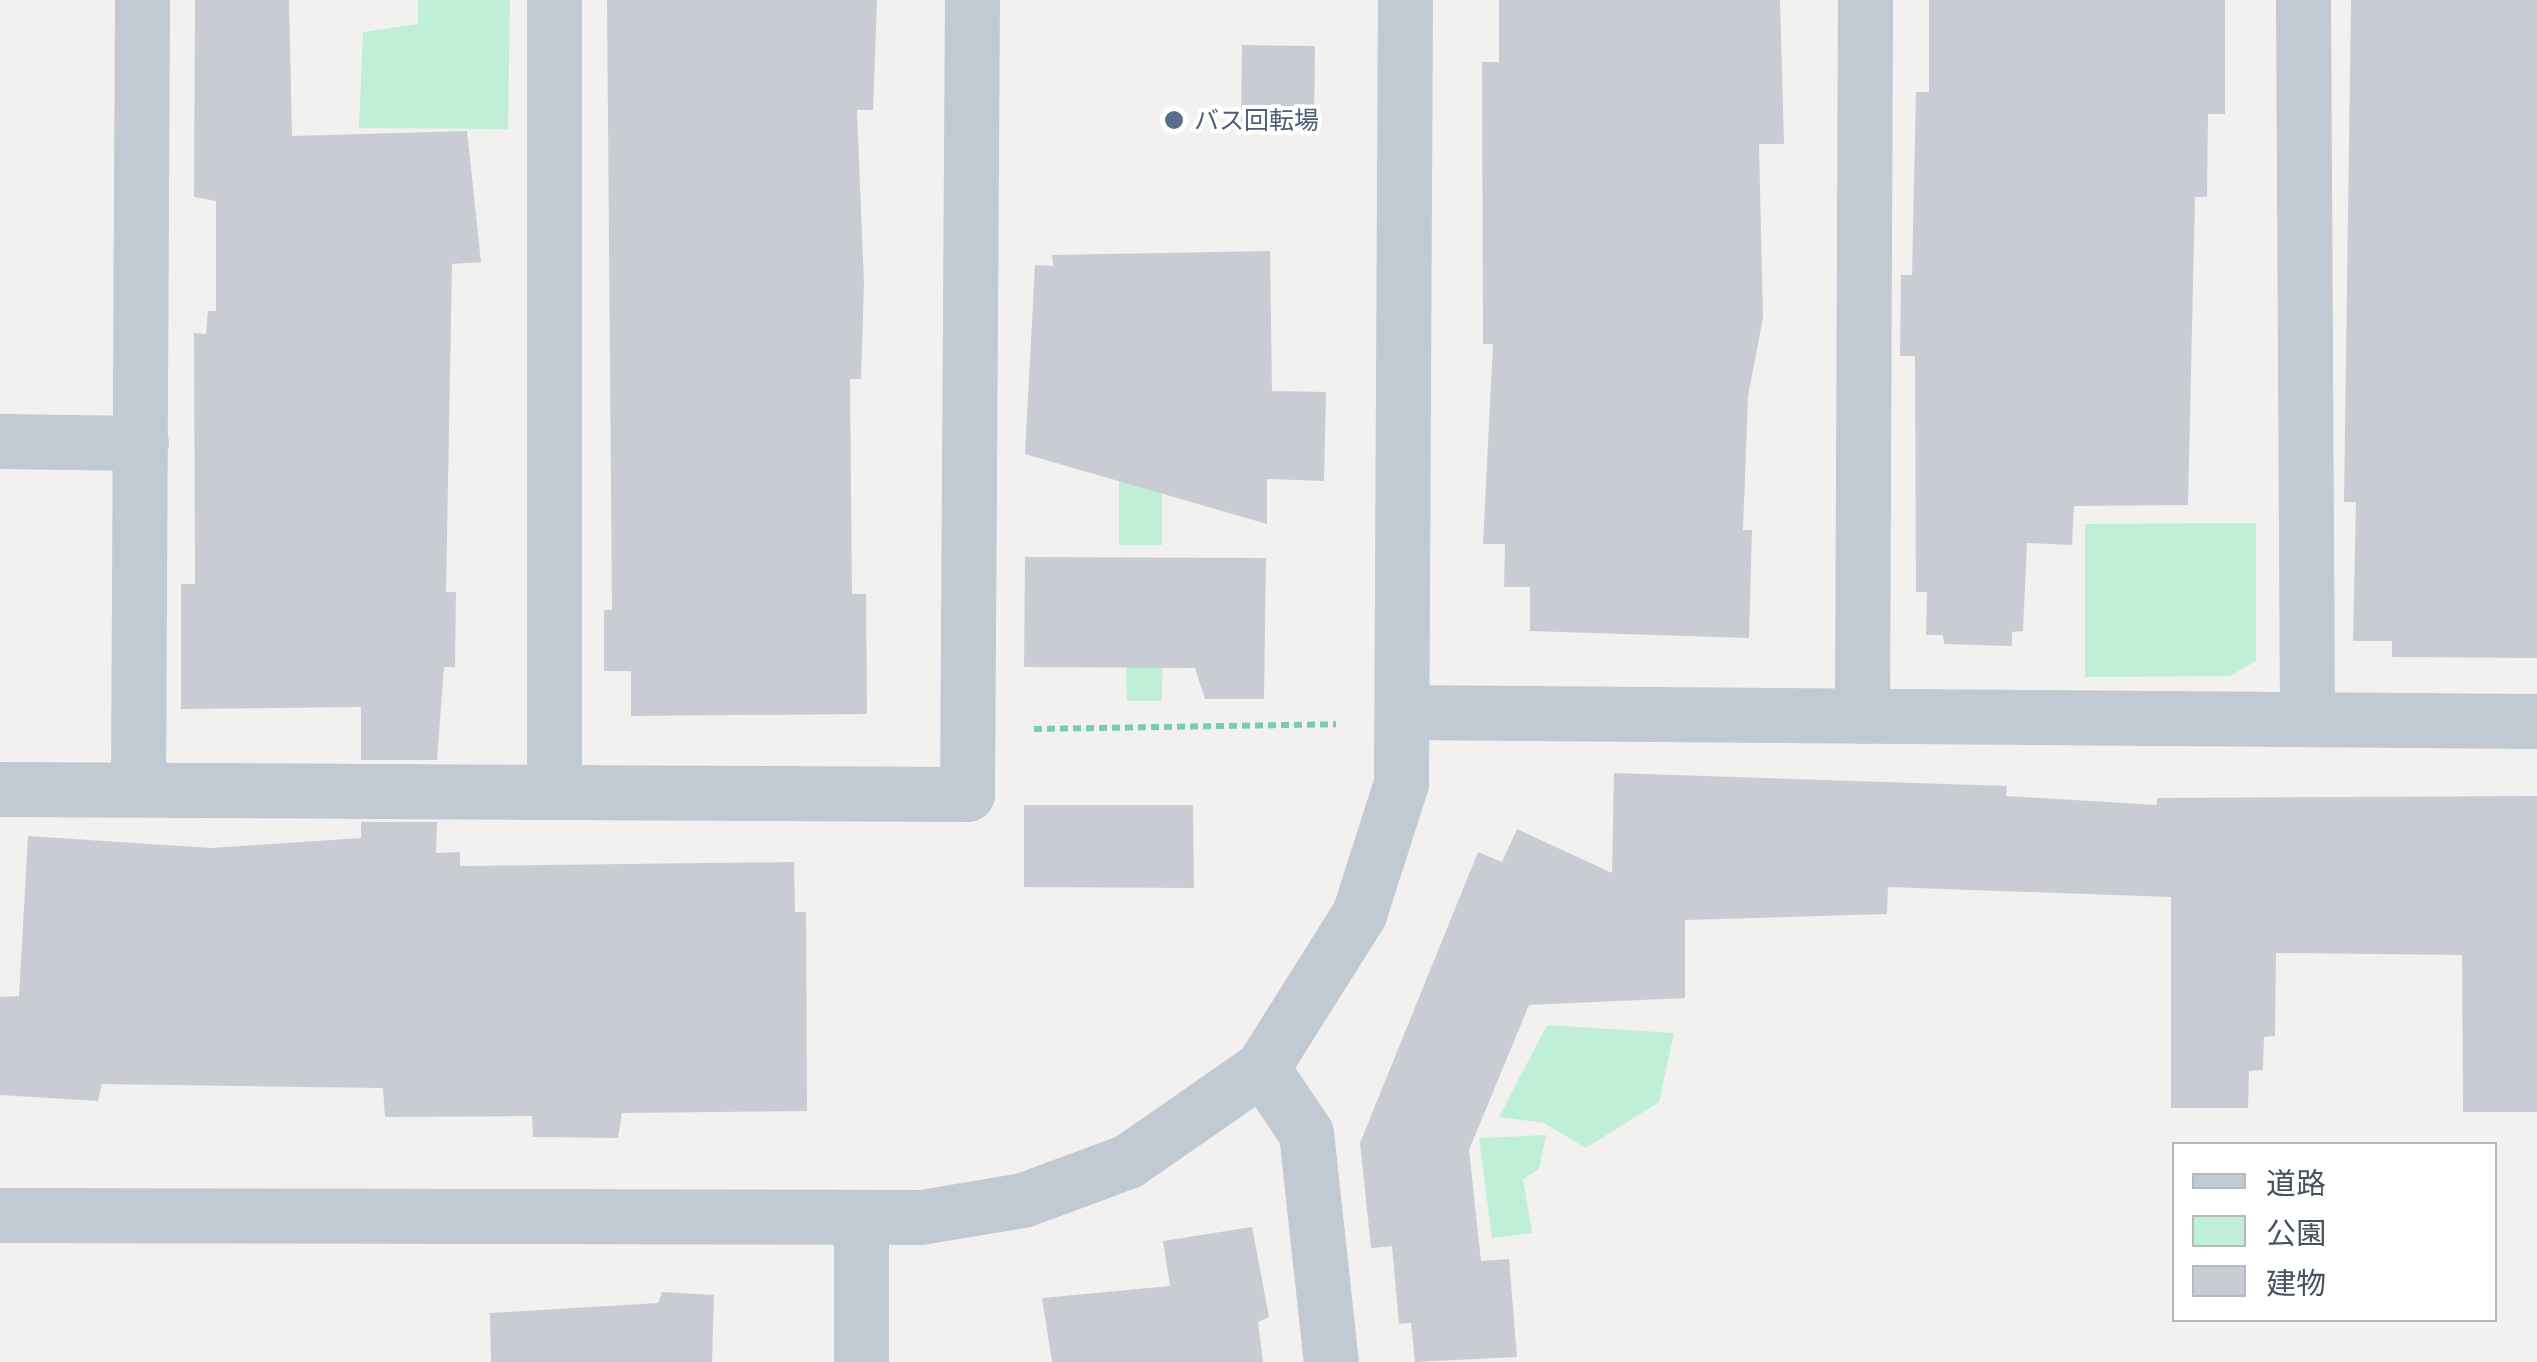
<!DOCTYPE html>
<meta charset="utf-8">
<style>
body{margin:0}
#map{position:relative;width:2537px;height:1362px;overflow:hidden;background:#f3f0f0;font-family:Raleway,"Noto Sans JP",sans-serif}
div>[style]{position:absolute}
.green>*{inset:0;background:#c0efd7}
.building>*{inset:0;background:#caccd3}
.path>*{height:6px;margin-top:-3px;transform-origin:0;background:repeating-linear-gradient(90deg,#78cdac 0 8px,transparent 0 13px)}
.minor>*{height:55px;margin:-27.5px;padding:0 27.5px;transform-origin:27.5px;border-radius:27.5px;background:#c1c9d2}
.dots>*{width:28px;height:28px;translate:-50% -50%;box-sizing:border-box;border:5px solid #fff;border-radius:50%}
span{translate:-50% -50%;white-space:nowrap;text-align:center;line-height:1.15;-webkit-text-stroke:8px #fff;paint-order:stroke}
.service-label{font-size:25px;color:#4e5e75}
.left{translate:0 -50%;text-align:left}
.legend{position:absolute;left:2172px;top:1142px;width:325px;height:180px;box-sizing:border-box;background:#fff;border:2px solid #b6b9bf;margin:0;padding:12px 18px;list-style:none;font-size:30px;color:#48515e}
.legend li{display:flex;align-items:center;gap:20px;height:50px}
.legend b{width:50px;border:2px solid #b6b9bf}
</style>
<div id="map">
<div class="green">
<div style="clip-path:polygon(418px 0,510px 0,508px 129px,359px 128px,363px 32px,418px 24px)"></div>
<div style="clip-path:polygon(1119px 403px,1162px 403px,1162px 545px,1119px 545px)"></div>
<div style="clip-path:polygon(2256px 523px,2256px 661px,2230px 676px,2085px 677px,2085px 524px)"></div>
<div style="clip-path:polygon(1164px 563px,1162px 701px,1127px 701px,1125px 617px)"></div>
<div style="clip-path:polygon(1547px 1025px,1674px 1033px,1659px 1102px,1586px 1148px,1544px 1123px,1499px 1117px)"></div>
<div style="clip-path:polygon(1546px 1135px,1539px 1169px,1523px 1179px,1532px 1233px,1492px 1238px,1479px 1138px)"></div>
</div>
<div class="building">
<div style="clip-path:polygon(195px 0,289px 0,292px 136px,467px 131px,481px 262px,452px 264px,446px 592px,456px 592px,455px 667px,444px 667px,437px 760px,361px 760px,361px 707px,181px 709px,181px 584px,195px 584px,194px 333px,206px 334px,208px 311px,216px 311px,216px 201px,194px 197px)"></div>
<div style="clip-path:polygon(607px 0,877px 0,873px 110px,857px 110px,864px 284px,861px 379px,850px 379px,852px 594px,866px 594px,867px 714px,631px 716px,631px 671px,604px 671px,604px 610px,612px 610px)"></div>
<div style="clip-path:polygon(1499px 0,1780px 0,1784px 144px,1759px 144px,1763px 318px,1748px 396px,1743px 530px,1752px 530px,1749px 638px,1530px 631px,1530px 587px,1504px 587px,1505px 544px,1483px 544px,1493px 344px,1483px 344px,1482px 62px,1499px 62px)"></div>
<div style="clip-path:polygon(1929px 0,2225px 0,2225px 114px,2208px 114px,2207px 197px,2195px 197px,2188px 505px,2074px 506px,2072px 545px,2027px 543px,2023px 631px,2012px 632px,2012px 646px,1944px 644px,1943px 635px,1926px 635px,1927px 592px,1916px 592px,1915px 356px,1900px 356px,1901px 275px,1912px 275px,1916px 92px,1929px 92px)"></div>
<div style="clip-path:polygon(2351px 0,2537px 0,2537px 658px,2392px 657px,2392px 641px,2353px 641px,2356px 502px,2344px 502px)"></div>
<div style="clip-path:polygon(1242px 45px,1315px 46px,1314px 129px,1241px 130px)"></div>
<div style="clip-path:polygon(1270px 251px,1272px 391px,1326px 392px,1324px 481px,1267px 479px,1267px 524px,1025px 454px,1035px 265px,1053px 266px,1052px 255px)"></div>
<div style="clip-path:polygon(1025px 557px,1266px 558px,1264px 699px,1205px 699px,1195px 668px,1024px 667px)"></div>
<div style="clip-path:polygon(1614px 773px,2007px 786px,2006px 796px,2157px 805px,2157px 798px,2537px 796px,2537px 1112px,2463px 1112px,2462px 955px,2276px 953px,2275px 1036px,2264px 1037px,2263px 1070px,2249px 1071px,2248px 1108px,2171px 1108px,2171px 897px,1888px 887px,1887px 914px,1685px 920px,1685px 998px,1529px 1005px,1469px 1150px,1481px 1261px,1509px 1259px,1517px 1357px,1415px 1362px,1411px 1323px,1399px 1324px,1392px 1246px,1371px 1248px,1360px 1143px,1478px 852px,1502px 862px,1517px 829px,1612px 873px)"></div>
<div style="clip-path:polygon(1024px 805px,1193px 805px,1194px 888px,1024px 887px)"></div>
<div style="clip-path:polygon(361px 822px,437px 822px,436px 853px,460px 852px,460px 866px,794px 862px,795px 912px,806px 912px,807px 1111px,622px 1113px,618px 1138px,533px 1137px,532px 1116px,385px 1117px,383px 1088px,102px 1084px,98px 1101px,0 1095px,0 997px,19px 996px,28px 836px,211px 848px,361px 838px)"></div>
<div style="clip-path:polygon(1252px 1227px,1269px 1317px,1258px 1322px,1263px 1362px,1052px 1362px,1042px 1298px,1170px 1286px,1163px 1241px)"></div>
<div style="clip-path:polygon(662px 1292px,714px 1295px,712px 1362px,491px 1362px,490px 1313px,658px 1303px)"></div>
</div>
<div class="path">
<div style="left:1034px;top:729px;width:302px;rotate:-0.9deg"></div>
</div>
<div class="minor">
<div style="left:554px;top:0;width:792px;rotate:90deg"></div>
<div style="left:2303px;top:0;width:719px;rotate:89.68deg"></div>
<div style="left:0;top:441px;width:141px;rotate:0.8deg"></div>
<div style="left:1409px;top:712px;width:1128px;rotate:0.46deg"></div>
<div style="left:1862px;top:716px;width:716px;rotate:-89.76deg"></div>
<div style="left:0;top:789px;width:967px;rotate:0.3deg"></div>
<div style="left:967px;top:794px;width:794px;rotate:-89.64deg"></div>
<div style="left:138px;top:789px;width:789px;rotate:-89.71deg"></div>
<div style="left:1262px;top:1068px;width:78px;rotate:55.9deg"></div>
<div style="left:1306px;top:1133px;width:230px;rotate:83.8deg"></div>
<div style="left:0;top:1215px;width:921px;rotate:0.12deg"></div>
<div style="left:921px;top:1217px;width:103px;rotate:-9.5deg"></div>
<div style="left:1023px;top:1200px;width:112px;rotate:-20.4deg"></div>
<div style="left:1128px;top:1161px;width:163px;rotate:-34.8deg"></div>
<div style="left:1262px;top:1068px;width:182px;rotate:-57.8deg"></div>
<div style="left:1359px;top:914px;width:138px;rotate:-72.2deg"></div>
<div style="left:1401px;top:783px;width:783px;rotate:-89.71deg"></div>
<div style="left:861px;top:1219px;width:143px;rotate:90deg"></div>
</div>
<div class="dots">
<div style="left:1174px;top:120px;background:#5c6f8a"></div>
</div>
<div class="service-label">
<span class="left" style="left:1194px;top:120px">バス回転場</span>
</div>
<ul class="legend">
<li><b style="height:12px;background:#c1c9d2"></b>道路</li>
<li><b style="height:28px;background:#c0efd7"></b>公園</li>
<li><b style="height:28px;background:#caccd3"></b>建物</li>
</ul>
</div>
